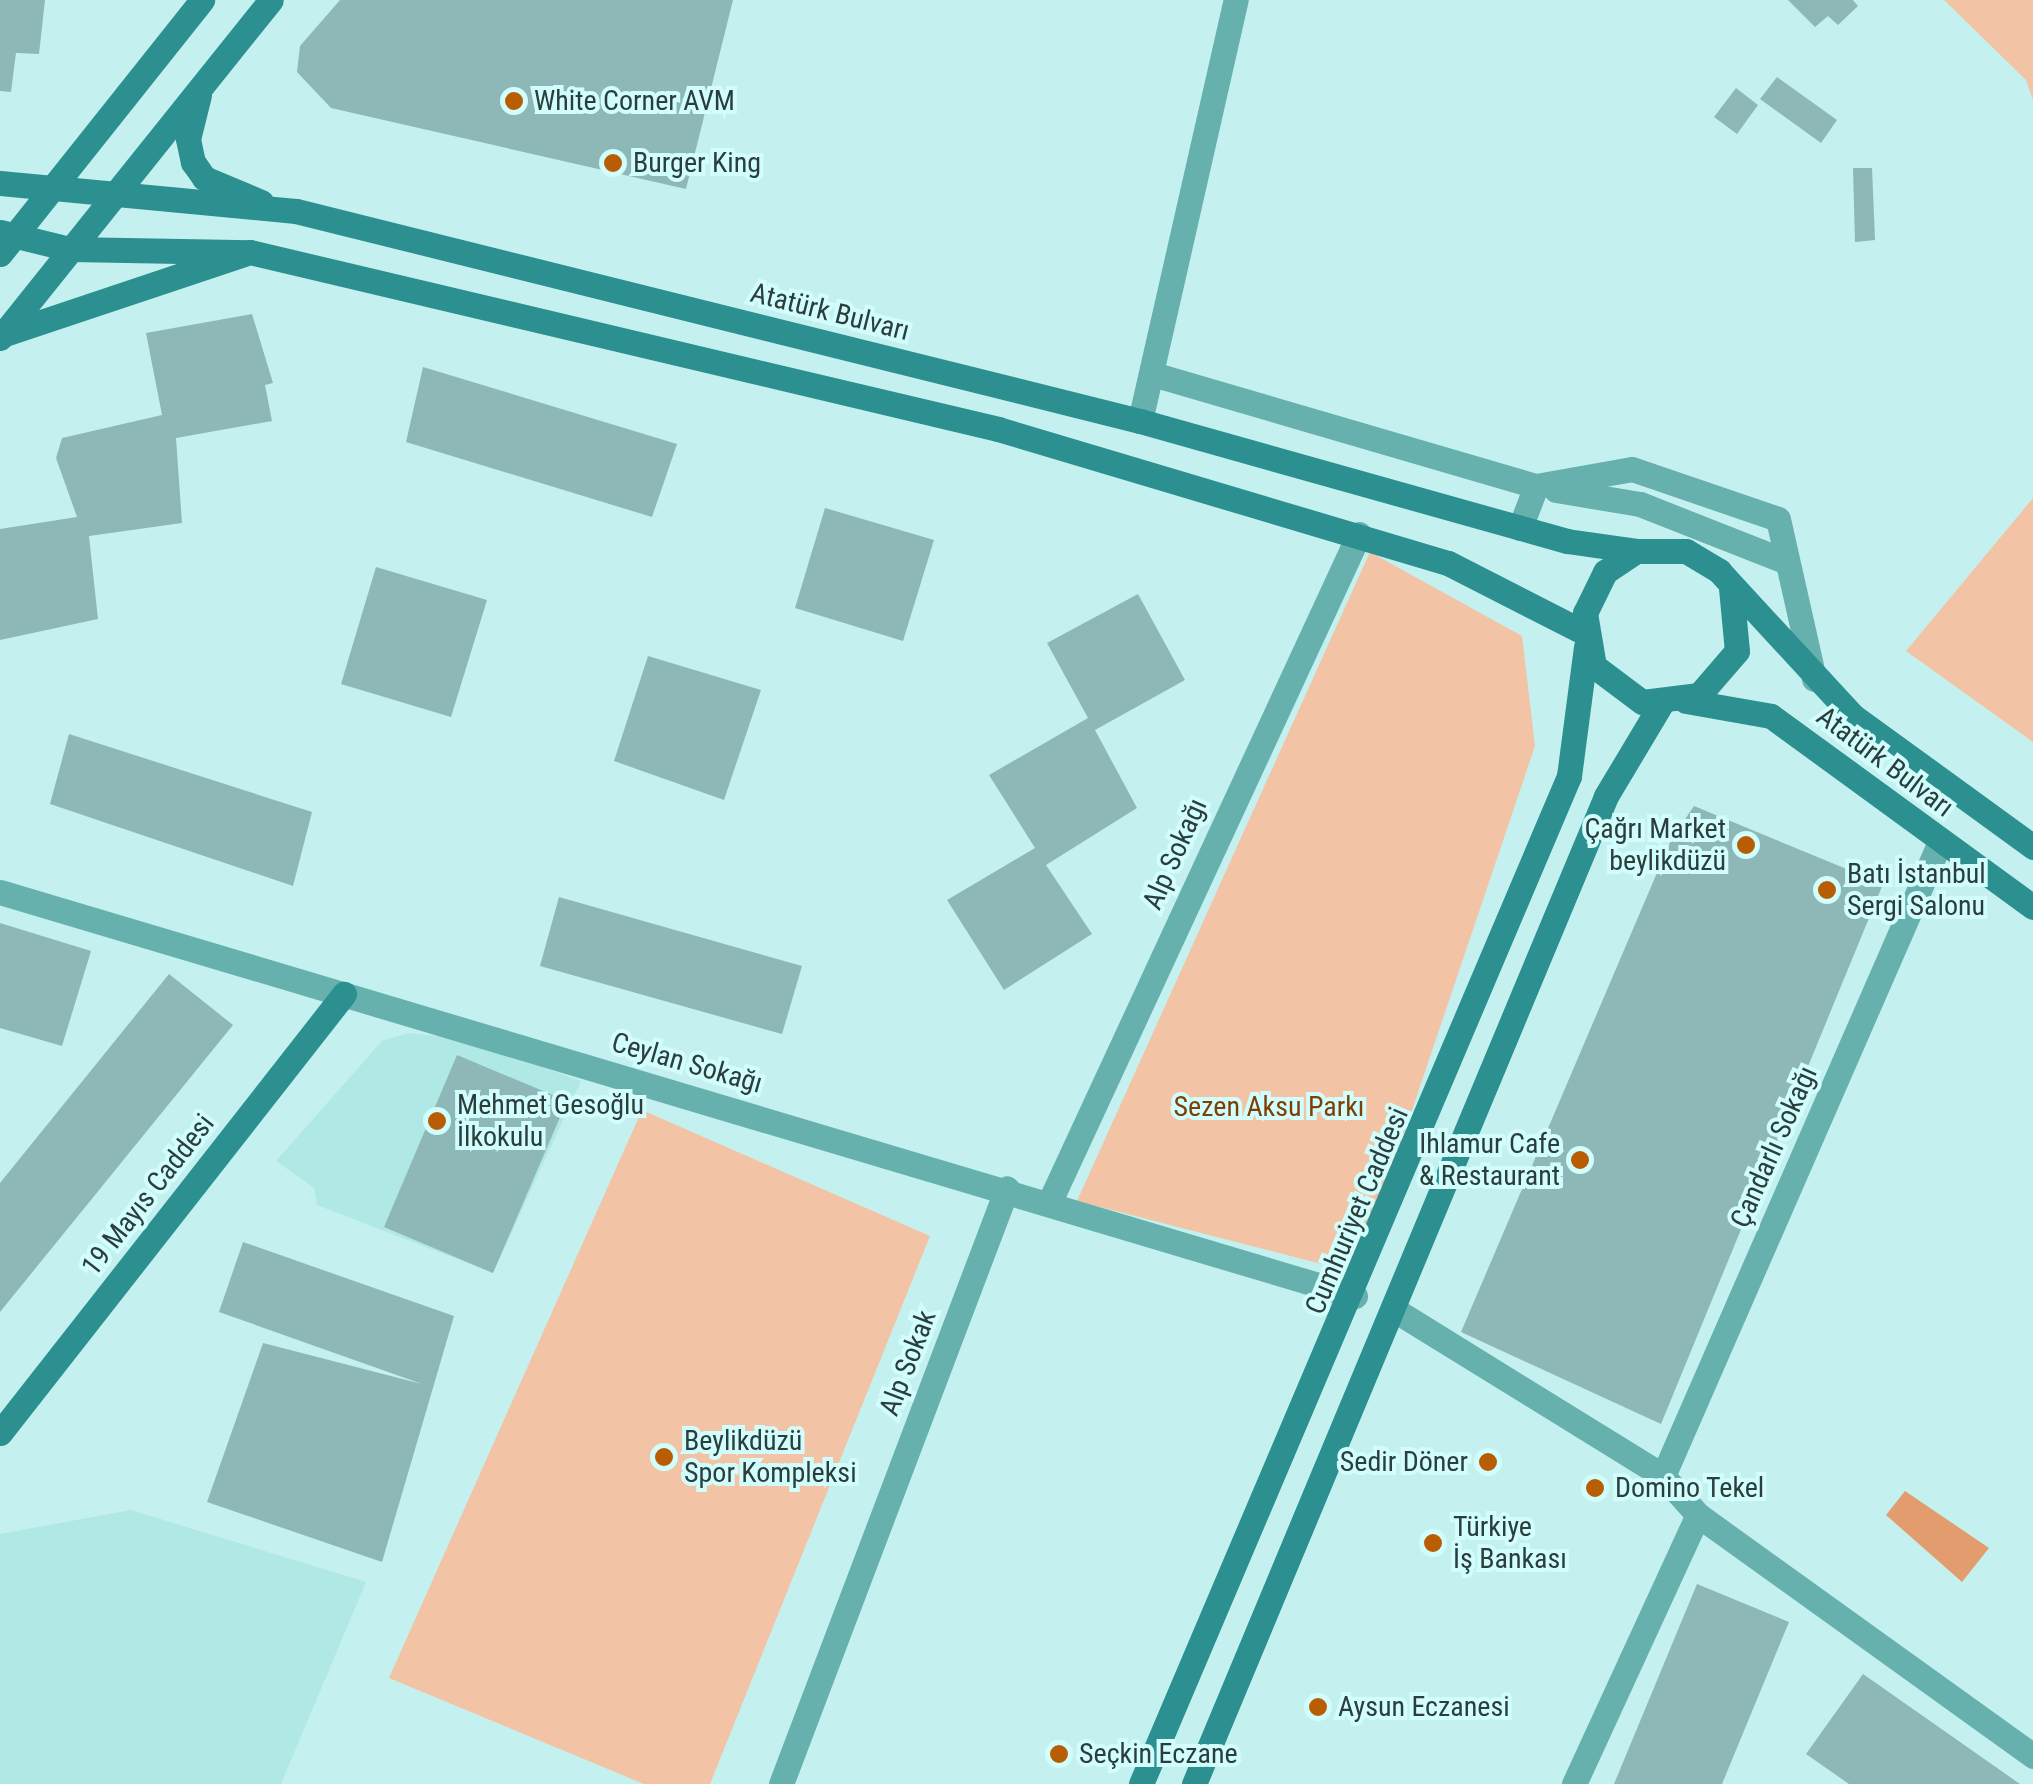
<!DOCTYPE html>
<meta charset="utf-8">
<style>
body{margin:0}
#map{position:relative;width:2033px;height:1784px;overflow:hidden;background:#c4f1ef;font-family:"Roboto Condensed",sans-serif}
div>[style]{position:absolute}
.built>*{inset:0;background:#b0e8e6}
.green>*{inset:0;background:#f3c3a5}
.water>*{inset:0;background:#e29c6d}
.building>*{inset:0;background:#8db8b7}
.street>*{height:25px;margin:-12.5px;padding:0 12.5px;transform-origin:12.5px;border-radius:12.5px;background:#66b0ae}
.secondary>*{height:25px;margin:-12.5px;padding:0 12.5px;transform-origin:12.5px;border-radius:12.5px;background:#2b908f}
.dots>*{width:28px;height:28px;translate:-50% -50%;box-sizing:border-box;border:5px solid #d1fefd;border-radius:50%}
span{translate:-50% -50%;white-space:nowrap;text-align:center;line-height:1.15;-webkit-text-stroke:8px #d1fefd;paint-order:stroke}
.poi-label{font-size:28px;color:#2b3d3c}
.left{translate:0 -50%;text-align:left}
.right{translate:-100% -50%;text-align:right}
.street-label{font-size:28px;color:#2b3d3c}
.park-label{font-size:28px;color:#7e3e04}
</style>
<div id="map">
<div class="built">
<div style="clip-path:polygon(409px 1033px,465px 1039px,581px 1081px,493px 1273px,317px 1205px,314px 1188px,276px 1161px,382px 1041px)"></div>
<div style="clip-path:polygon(131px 1510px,366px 1582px,281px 1784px,0 1784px,0 1534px)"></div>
</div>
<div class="green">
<div style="clip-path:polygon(1944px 0,2033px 0,2033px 100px,2026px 80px)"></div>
<div style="clip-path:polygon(2033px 498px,2033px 742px,1906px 651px)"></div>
<div style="clip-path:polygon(1370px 552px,1522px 636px,1535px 746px,1357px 1273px,1077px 1201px)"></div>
<div style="clip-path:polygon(642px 1110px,930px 1236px,710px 1784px,644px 1784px,389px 1678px)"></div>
</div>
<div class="water">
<div style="clip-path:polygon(1905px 1491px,1989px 1548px,1962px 1582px,1886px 1515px)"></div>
</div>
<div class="building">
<div style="clip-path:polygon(0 0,45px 0,39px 54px,16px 53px,11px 92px,0 91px)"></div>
<div style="clip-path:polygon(340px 0,733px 0,686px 189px,331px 108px,297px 72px,300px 46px)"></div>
<div style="clip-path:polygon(1788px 0,1853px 0,1858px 6px,1838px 25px,1828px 16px,1815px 27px)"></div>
<div style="clip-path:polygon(1777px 77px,1837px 120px,1821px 143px,1760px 99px)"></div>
<div style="clip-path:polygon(1736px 88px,1758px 105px,1737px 134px,1714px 117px)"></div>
<div style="clip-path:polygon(1853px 168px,1872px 168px,1875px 240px,1855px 242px)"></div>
<div style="clip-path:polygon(252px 314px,273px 383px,265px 385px,272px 421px,176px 438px,182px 523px,89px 536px,98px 619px,0 640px,0 529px,77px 517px,56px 458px,62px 438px,162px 415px,146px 333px)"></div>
<div style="clip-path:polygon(423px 367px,677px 444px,652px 517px,406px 442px)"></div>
<div style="clip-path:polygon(825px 508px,934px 540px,903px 641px,795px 608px)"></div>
<div style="clip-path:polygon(376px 567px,487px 600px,451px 717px,341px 684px)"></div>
<div style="clip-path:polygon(1138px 594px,1185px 680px,1095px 730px,1137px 808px,1046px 865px,1092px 934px,1004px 990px,947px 900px,1035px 848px,989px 775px,1088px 718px,1047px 643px)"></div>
<div style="clip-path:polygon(648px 656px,761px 690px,724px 800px,614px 761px)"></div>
<div style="clip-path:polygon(69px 734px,312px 812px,293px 886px,50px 804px)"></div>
<div style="clip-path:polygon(1694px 806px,1883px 884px,1661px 1424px,1461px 1332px,1671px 840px)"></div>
<div style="clip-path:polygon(559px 897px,802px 966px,782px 1034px,540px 966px)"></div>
<div style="clip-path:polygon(0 923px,91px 951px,62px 1046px,0 1028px)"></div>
<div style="clip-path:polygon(169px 974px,233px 1025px,0 1312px,0 1183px)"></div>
<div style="clip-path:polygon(457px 1055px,567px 1101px,493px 1273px,384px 1227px)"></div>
<div style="clip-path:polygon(243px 1242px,454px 1316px,382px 1562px,207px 1502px,263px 1343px,422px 1384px,219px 1312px)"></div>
<div style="clip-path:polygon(1697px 1584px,1789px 1622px,1722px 1784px,1614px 1784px)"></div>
<div style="clip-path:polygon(1863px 1674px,2020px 1784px,1849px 1784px,1806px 1754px)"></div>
</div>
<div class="street">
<div style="left:1156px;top:375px;width:396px;rotate:16.3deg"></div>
<div style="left:1536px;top:486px;width:45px;rotate:110.9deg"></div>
<div style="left:1140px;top:421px;width:432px;rotate:-77.2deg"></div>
<div style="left:1536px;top:486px;width:97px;rotate:-10deg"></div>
<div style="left:1632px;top:469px;width:154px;rotate:18.9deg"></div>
<div style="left:1778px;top:519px;width:164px;rotate:77.3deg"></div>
<div style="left:1556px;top:490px;width:85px;rotate:9.5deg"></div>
<div style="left:1640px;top:504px;width:158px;rotate:21.5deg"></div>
<div style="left:0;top:892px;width:1414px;rotate:16.6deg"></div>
<div style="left:1050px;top:1201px;width:735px;rotate:-65.14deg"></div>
<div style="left:1393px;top:1309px;width:317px;rotate:31.7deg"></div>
<div style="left:1663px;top:1476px;width:52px;rotate:48.1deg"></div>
<div style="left:1698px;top:1515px;width:413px;rotate:35.7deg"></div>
<div style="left:1663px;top:1476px;width:692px;rotate:-66.4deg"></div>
<div style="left:781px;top:1784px;width:637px;rotate:-69.23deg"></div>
<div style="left:1574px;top:1784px;width:296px;rotate:-65.3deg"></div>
</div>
<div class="secondary">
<div style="left:199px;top:95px;width:45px;rotate:104deg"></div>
<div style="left:188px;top:139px;width:24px;rotate:78deg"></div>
<div style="left:193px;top:162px;width:19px;rotate:55deg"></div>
<div style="left:204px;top:178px;width:62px;rotate:22.8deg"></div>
<div style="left:0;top:183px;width:297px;rotate:5.4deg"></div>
<div style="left:296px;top:211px;width:870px;rotate:13.97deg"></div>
<div style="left:1140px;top:421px;width:444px;rotate:15.7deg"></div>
<div style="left:1567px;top:541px;width:70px;rotate:8.2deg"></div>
<div style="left:0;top:232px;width:72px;rotate:13.7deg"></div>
<div style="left:70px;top:249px;width:180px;rotate:1deg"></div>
<div style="left:250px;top:252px;width:769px;rotate:13.31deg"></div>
<div style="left:998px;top:429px;width:470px;rotate:16.6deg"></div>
<div style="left:1448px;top:563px;width:152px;rotate:27.1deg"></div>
<div style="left:0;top:254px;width:325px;rotate:-51.5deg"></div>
<div style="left:2px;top:335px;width:255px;rotate:-18.5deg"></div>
<div style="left:0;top:338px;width:433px;rotate:-51.3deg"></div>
<div style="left:1731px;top:588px;width:63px;rotate:84.6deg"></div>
<div style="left:1737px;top:651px;width:58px;rotate:130.8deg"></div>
<div style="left:1699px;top:695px;width:57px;rotate:173deg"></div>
<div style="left:1642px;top:702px;width:60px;rotate:-143.1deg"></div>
<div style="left:1594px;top:666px;width:54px;rotate:-99.6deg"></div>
<div style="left:1585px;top:613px;width:46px;rotate:-64deg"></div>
<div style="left:1605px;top:572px;width:37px;rotate:-34deg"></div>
<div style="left:1636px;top:551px;width:50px"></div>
<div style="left:1686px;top:551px;width:39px;rotate:31deg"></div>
<div style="left:1719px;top:571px;width:197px;rotate:47.3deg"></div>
<div style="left:1853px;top:716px;width:223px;rotate:36deg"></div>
<div style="left:1686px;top:701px;width:86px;rotate:10deg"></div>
<div style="left:1771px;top:716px;width:324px;rotate:36.1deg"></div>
<div style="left:0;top:1433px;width:558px;rotate:-51.92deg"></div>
<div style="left:1141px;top:1784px;width:1095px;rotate:-66.99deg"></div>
<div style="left:1569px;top:776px;width:130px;rotate:-82.5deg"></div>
<div style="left:1194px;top:1784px;width:1070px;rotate:-67.36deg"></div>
<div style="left:1606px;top:796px;width:107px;rotate:-59.1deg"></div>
</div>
<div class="dots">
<div style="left:514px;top:101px;background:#b95d04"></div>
<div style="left:613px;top:163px;background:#b95d04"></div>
<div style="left:1746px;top:845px;background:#b95d04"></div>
<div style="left:1827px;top:890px;background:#b95d04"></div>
<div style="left:437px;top:1121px;background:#b95d04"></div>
<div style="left:1580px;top:1160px;background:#b95d04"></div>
<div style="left:664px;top:1457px;background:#b95d04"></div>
<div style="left:1488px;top:1462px;background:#b95d04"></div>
<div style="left:1595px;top:1488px;background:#b95d04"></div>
<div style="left:1433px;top:1543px;background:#b95d04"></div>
<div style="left:1318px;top:1707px;background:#b95d04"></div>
<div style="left:1059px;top:1754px;background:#b95d04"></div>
</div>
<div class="poi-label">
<span class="left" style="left:534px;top:101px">White Corner AVM</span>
<span class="left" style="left:633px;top:163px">Burger King</span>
<span class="right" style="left:1726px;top:845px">Çağrı Market<br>beylikdüzü</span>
<span class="left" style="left:1847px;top:890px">Batı İstanbul<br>Sergi Salonu</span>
<span class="left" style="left:457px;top:1121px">Mehmet Gesoğlu<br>İlkokulu</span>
<span class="right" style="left:1560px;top:1160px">Ihlamur Cafe<br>&amp; Restaurant</span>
<span class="left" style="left:684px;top:1457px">Beylikdüzü<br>Spor Kompleksi</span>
<span class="right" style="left:1468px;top:1462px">Sedir Döner</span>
<span class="left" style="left:1615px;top:1488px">Domino Tekel</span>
<span class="left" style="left:1453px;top:1543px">Türkiye<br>İş Bankası</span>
<span class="left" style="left:1338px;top:1707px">Aysun Eczanesi</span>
<span class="left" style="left:1079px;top:1754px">Seçkin Eczane</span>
</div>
<div class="street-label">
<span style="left:830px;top:312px;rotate:14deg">Atatürk Bulvarı</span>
<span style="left:1885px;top:762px;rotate:37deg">Atatürk Bulvarı</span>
<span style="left:1175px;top:854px;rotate:-66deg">Alp Sokağı</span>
<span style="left:687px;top:1063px;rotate:16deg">Ceylan Sokağı</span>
<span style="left:1774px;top:1147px;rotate:-66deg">Çandarlı Sokağı</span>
<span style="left:148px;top:1195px;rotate:-52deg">19 Mayıs Caddesi</span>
<span style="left:1357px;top:1211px;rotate:-67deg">Cumhuriyet Caddesi</span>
<span style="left:908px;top:1363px;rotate:-69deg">Alp Sokak</span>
</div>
<div class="park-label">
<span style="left:1269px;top:1107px">Sezen Aksu Parkı</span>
</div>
</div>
